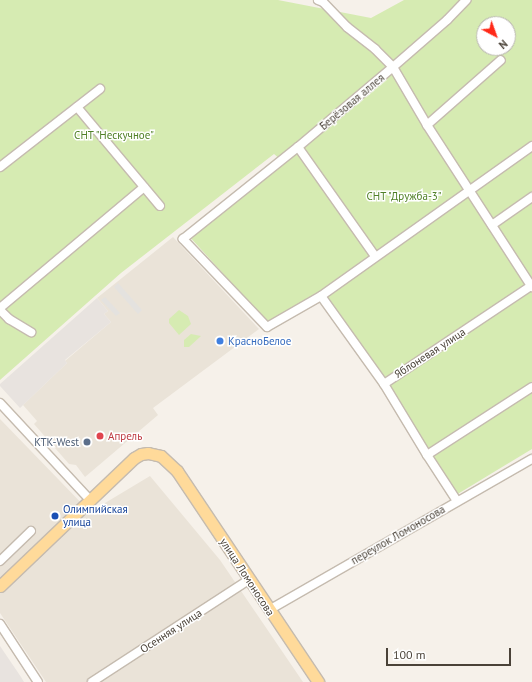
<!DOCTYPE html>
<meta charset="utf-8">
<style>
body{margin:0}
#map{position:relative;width:532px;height:682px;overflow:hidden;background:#f6f1ea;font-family:"PT Sans",sans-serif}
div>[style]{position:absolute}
.residential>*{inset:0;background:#eae3d8}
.industrial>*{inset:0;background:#e8e3df}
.green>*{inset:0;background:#d6ebb2}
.parking>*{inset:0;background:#e4e2df}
.roads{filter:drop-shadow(1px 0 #c5bbaf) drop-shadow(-1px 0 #c5bbaf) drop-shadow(0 1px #c5bbaf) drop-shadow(0 -1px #c5bbaf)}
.minor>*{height:8px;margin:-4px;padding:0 4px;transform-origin:4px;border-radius:4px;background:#fff}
.major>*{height:11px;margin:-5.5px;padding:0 5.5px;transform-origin:5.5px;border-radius:5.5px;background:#ffda9a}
.dots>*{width:11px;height:11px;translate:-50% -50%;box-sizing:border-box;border:2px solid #fff;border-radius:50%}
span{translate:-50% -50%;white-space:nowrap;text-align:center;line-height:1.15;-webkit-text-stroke:3px #fff;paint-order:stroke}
.street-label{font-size:11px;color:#4a4238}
.park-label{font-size:11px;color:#508027}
.shop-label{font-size:11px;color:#366cbe}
.left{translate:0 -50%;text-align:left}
.health-label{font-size:11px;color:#be3a42}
.service-label{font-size:11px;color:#4e5e75}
.right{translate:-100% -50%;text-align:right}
.transit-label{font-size:11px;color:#164399}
.north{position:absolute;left:476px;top:16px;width:40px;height:40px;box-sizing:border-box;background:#fff;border:1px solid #b7b3af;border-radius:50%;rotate:139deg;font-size:11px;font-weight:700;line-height:16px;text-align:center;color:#4a4238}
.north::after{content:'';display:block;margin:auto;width:14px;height:18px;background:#ff2918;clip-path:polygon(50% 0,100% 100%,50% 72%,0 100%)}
.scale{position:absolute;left:386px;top:648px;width:125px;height:18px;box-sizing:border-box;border:2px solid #4a4238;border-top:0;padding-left:5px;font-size:12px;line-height:14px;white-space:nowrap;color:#4a4238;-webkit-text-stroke:3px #fff;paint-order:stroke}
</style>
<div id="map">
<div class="residential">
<div style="clip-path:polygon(173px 237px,259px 329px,153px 408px,158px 415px,85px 477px,76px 465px,69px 464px,34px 424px,37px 421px,23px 405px,67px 363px,65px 361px,111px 322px,104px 314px,108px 311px,97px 298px)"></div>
<div style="clip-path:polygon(0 419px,90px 512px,150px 476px,220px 560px,303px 682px,46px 682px,0 613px)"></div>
</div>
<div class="industrial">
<div style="clip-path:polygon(97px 298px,108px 311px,104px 314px,111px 322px,65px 360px,67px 363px,20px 408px,0 386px,0 384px)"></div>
<div style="clip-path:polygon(0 646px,21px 677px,24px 682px,0 682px)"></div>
</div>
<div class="green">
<div style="clip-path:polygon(evenodd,0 0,278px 0,371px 18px,404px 0,532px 0,532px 449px,456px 495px,319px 292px,269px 324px,188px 235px,281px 160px,274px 154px,121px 273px,0 380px,0 0,484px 24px,508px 24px,508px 48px,484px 48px,484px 24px)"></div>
<div style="clip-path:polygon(179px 310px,188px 316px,191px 324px,179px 335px,169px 323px,169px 319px)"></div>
<div style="clip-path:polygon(191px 334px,201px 336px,189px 347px,184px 347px,184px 340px)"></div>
</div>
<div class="parking">
<div style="clip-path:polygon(118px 283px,142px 310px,138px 314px,114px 287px)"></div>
<div style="clip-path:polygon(105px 297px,120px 313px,116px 316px,101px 300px)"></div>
</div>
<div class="roads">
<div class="minor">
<div style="left:318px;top:0;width:5px;rotate:22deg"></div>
<div style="left:323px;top:2px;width:35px;rotate:46deg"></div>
<div style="left:347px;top:27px;width:36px;rotate:38deg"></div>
<div style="left:375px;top:49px;width:25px;rotate:45deg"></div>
<div style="left:393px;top:67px;width:72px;rotate:-41deg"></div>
<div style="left:447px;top:20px;width:28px;rotate:-46deg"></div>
<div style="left:77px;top:107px;width:129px;rotate:50deg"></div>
<div style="left:427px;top:125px;width:98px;rotate:-41.3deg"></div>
<div style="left:298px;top:147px;width:133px;rotate:54.8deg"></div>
<div style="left:0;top:167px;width:127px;rotate:-38deg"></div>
<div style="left:492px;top:225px;width:49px;rotate:-35deg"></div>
<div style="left:321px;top:296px;width:62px;rotate:150.1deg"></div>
<div style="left:267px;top:327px;width:122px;rotate:-133.7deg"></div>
<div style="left:183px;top:239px;width:147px;rotate:-38.7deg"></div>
<div style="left:298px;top:147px;width:124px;rotate:-40.1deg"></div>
<div style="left:393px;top:67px;width:67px;rotate:59.6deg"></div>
<div style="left:427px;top:125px;width:193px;rotate:57.1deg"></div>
<div style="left:0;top:308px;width:188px;rotate:-40deg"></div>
<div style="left:0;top:310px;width:13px;rotate:45deg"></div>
<div style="left:9px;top:319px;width:26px;rotate:31deg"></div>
<div style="left:384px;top:384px;width:108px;rotate:-125.6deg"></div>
<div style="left:321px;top:296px;width:259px;rotate:-35.4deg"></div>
<div style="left:0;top:403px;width:132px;rotate:47.1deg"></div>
<div style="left:427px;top:455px;width:125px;rotate:-32.9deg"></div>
<div style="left:457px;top:501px;width:55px;rotate:-123.1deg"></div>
<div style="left:427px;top:455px;width:83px;rotate:-121.2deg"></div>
<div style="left:384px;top:384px;width:177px;rotate:-33.7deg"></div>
<div style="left:0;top:561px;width:43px;rotate:-44.1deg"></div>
<div style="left:269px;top:610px;width:303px;rotate:-29.9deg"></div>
<div style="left:0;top:624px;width:69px;rotate:56.8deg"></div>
<div style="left:92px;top:682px;width:189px;rotate:-33.1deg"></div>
</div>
<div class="major">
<div style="left:0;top:586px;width:185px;rotate:-43.7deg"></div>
<div style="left:134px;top:458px;width:8px;rotate:-30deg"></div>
<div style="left:141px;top:454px;width:7px;rotate:-8deg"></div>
<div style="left:148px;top:453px;width:13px;rotate:13deg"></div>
<div style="left:161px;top:456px;width:22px;rotate:43deg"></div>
<div style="left:177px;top:471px;width:254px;rotate:56.2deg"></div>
</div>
</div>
<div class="dots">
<div style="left:220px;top:341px;background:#3f7fe0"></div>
<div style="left:100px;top:436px;background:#e0444e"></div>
<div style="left:87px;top:442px;background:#5c6f8a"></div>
<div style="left:55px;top:516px;background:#1a4fb4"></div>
</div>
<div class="street-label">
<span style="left:352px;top:102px;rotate:-40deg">Берёзовая аллея</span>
<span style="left:430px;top:353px;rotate:-33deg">Яблоневая улица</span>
<span style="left:398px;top:535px;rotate:-30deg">переулок Ломоносова</span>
<span style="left:247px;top:577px;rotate:57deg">улица Ломоносова</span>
<span style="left:171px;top:631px;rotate:-33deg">Осенняя улица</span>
</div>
<div class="park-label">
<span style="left:114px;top:135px">СНТ "Нескучное"</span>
<span style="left:404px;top:196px">СНТ "Дружба-3"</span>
</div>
<div class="shop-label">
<span class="left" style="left:228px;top:341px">КрасноБелое</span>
</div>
<div class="health-label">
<span class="left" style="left:108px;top:436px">Апрель</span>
</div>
<div class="service-label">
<span class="right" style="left:79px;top:442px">KTK-West</span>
</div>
<div class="transit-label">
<span class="left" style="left:63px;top:516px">Олимпийская<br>улица</span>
</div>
<div class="north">N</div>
<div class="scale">100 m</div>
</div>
